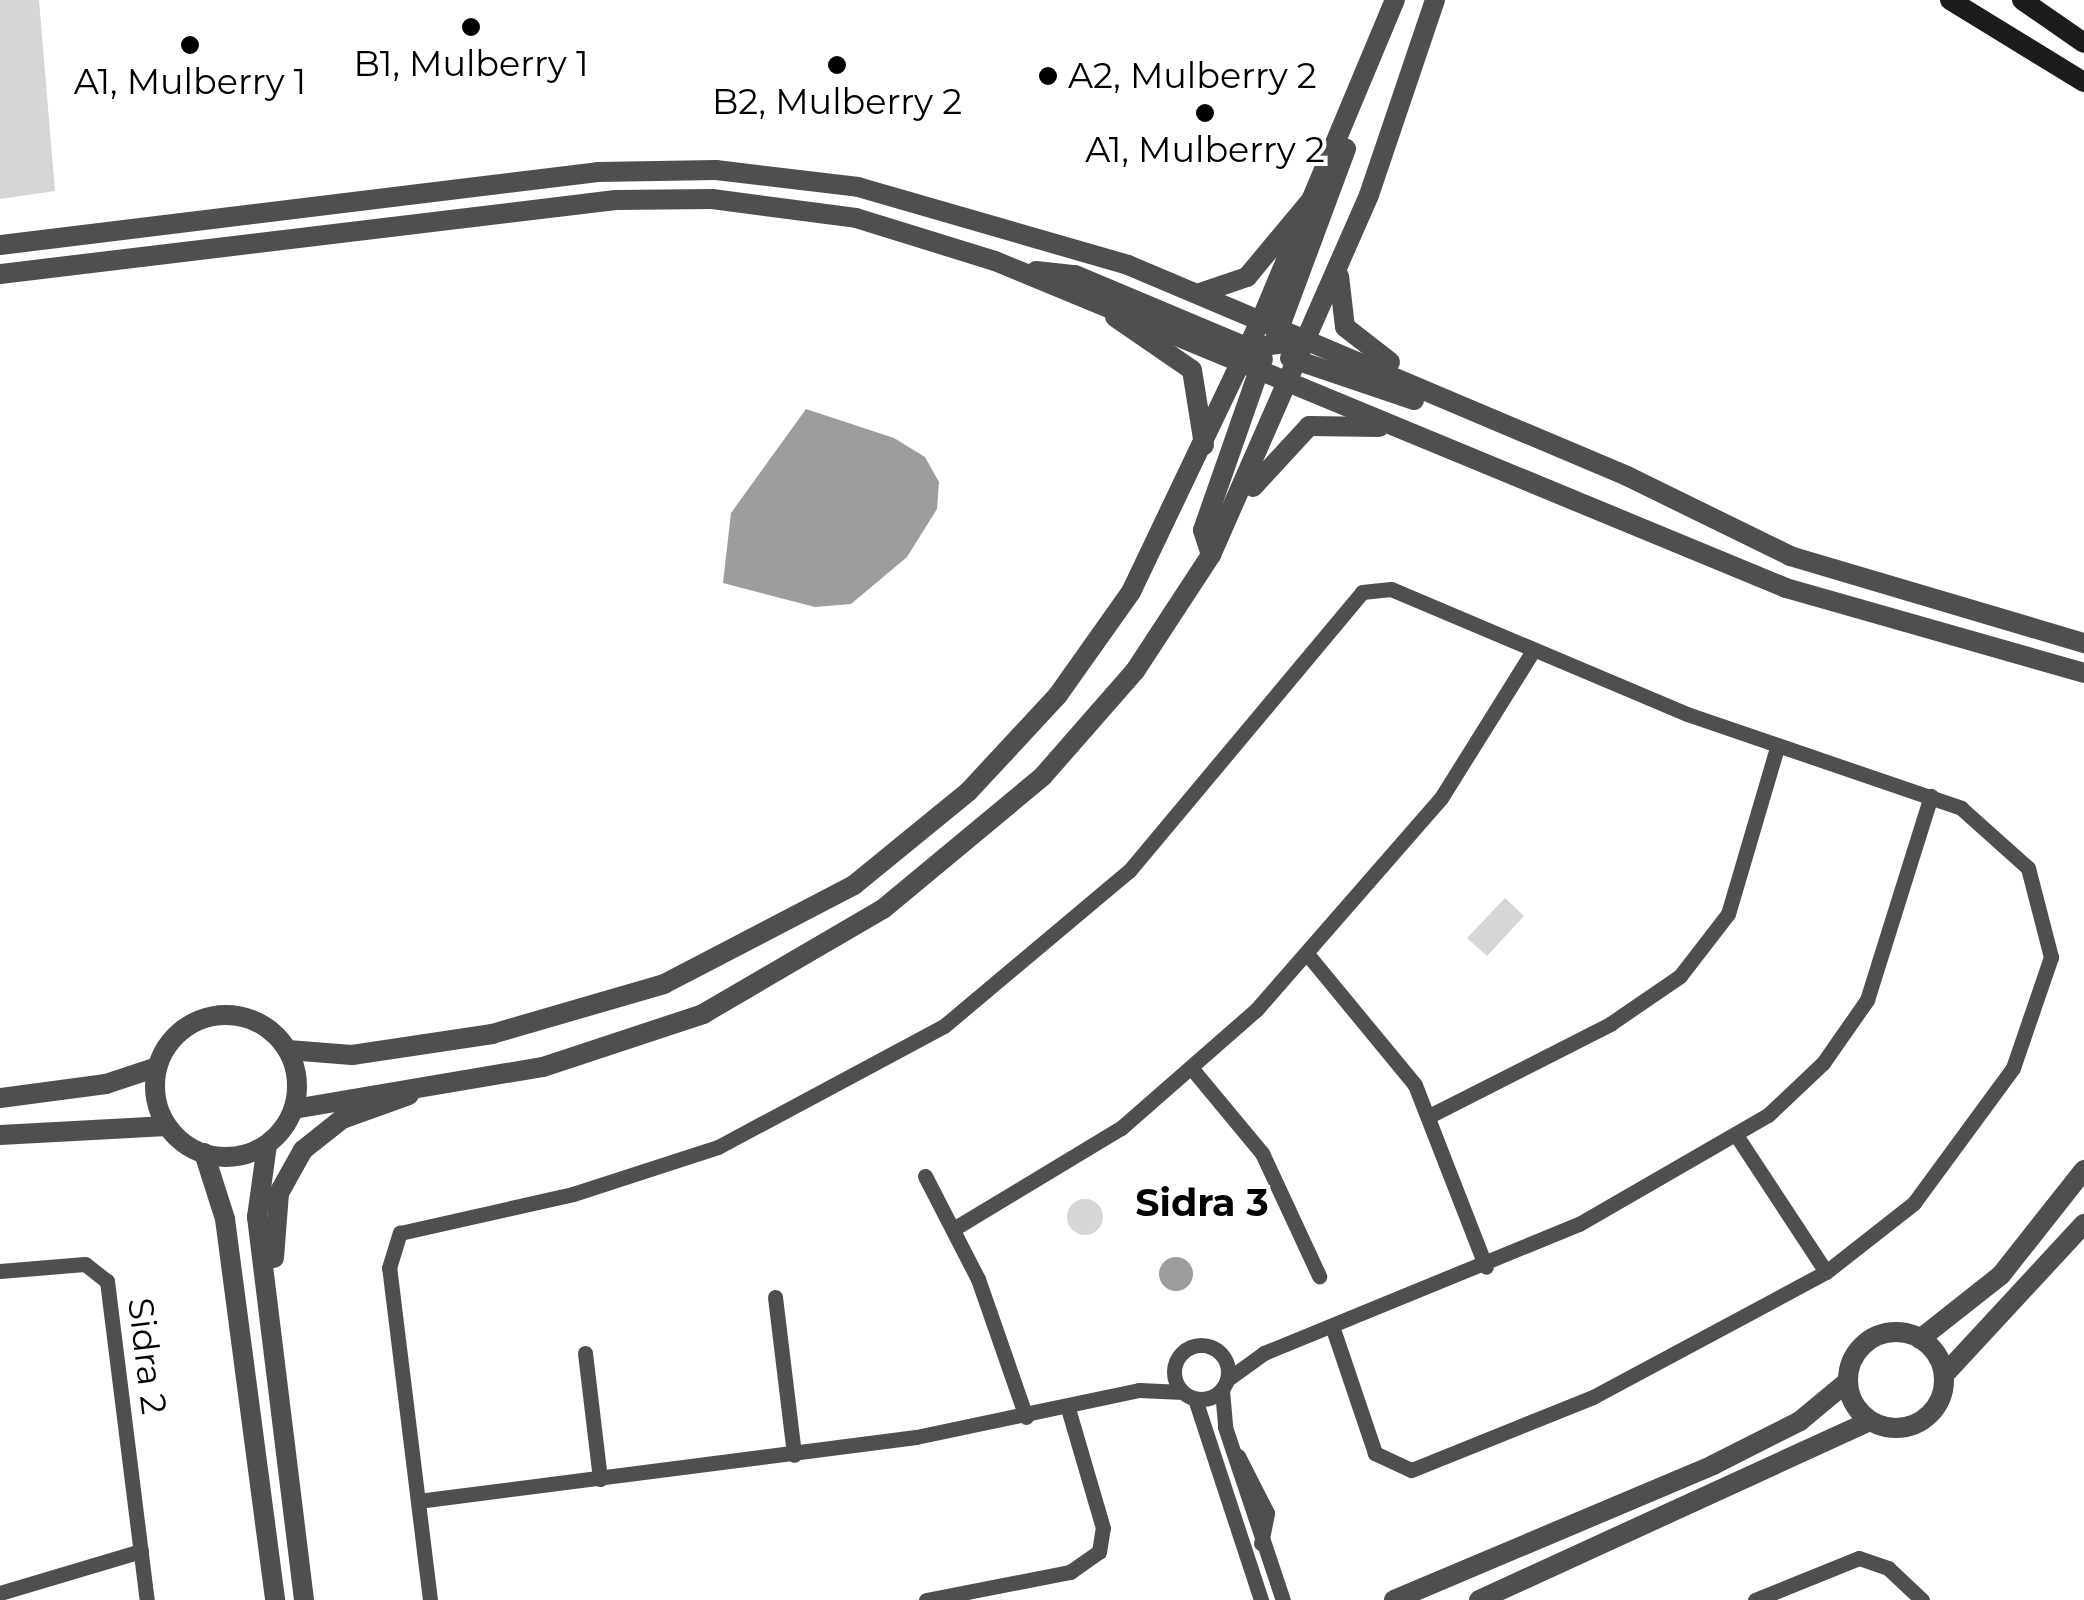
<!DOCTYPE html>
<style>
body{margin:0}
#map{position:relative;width:2084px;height:1600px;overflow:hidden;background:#fff;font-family:Montserrat,sans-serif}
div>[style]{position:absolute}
.green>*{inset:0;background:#d6d6d6}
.round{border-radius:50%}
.water>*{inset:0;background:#9d9d9d}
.minor>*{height:15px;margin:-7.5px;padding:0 7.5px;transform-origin:7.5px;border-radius:7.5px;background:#4f4f4f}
.minor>.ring{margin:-7.5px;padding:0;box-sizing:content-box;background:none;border:15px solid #4f4f4f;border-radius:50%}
.tertiary>*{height:20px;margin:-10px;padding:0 10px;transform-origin:10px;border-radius:10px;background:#4f4f4f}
.tertiary>.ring{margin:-10px;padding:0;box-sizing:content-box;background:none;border:20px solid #4f4f4f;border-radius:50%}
.secondary>*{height:20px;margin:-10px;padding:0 10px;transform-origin:10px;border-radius:10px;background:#1c1c1c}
.dots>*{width:28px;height:28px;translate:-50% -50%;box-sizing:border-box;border:5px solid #fff;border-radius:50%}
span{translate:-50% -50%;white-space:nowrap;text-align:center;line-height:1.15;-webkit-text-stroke:8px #fff;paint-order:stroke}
.poi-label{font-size:35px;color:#000}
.left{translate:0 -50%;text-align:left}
.street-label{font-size:35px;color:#000}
.neighbourhood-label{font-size:38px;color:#000;font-weight:700}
</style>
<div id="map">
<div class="green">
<div style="clip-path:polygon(0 0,39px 0,55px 191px,0 199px)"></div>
<div style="clip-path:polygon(1505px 898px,1524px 916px,1487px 956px,1467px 938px)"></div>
<div class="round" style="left:1067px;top:1199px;width:36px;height:36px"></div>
</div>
<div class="water">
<div style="clip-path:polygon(806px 409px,894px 438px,925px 457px,939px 482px,937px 509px,907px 557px,851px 604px,815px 607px,723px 583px,731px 513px)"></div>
<div class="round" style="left:1159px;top:1257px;width:34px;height:34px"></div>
</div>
<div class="minor">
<div style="left:1308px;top:955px;width:168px;rotate:50.5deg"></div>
<div style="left:1415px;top:1085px;width:195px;rotate:68.7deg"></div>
<div style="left:1193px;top:1070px;width:108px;rotate:50.3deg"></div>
<div style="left:1262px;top:1153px;width:136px;rotate:65.1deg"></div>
<div style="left:1431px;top:1115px;width:201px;rotate:-26.9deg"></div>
<div style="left:1610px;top:1024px;width:85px;rotate:-34.4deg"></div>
<div style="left:1680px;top:976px;width:78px;rotate:-52.3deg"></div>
<div style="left:1728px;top:914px;width:173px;rotate:-73.6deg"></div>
<div style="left:1738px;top:1138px;width:160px;rotate:56.7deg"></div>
<div style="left:925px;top:1176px;width:116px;rotate:62.8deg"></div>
<div style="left:978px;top:1279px;width:146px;rotate:70.8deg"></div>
<div style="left:955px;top:1228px;width:194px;rotate:-31.1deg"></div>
<div style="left:1121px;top:1128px;width:179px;rotate:-41.2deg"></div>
<div style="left:1256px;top:1010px;width:281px;rotate:-48.9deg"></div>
<div style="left:1441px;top:798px;width:173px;rotate:-58deg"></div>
<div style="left:0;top:1271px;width:85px;rotate:-4.7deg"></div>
<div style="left:85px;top:1264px;width:28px;rotate:38deg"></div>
<div style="left:107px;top:1281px;width:321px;rotate:82.9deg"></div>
<div style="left:775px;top:1297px;width:159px;rotate:83.1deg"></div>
<div class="ring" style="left:1174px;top:1345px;width:39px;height:39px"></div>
<div style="left:585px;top:1353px;width:127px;rotate:83.2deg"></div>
<div style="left:1228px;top:1379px;width:44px;rotate:-35.8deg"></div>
<div style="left:1264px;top:1353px;width:340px;rotate:-22.3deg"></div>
<div style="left:1579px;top:1224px;width:218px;rotate:-30deg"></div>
<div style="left:1768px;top:1115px;width:76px;rotate:-43.4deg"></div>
<div style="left:1823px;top:1063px;width:77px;rotate:-55.1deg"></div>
<div style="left:1867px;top:1000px;width:214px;rotate:-72.6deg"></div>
<div style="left:1222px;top:1390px;width:37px;rotate:85deg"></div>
<div style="left:1225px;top:1427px;width:182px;rotate:71.5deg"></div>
<div style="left:1195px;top:1399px;width:212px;rotate:71.8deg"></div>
<div style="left:1238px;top:1456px;width:64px;rotate:63deg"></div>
<div style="left:1267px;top:1513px;width:31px;rotate:101deg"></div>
<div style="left:418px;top:1501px;width:502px;rotate:-7.32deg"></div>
<div style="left:916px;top:1437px;width:228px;rotate:-11.9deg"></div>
<div style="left:1139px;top:1390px;width:44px;rotate:2.6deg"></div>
<div style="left:0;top:1593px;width:147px;rotate:-16.6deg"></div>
<div style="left:430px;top:1600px;width:335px;rotate:-97deg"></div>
<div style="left:389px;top:1268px;width:37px;rotate:-73deg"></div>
<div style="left:400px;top:1233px;width:177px;rotate:-12.7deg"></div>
<div style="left:573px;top:1194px;width:152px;rotate:-18deg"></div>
<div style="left:718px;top:1147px;width:256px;rotate:-28.2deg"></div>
<div style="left:944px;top:1026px;width:241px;rotate:-40deg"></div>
<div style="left:1129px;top:871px;width:363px;rotate:-50.1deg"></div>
<div style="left:1362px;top:592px;width:29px;rotate:-6deg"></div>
<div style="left:1391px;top:589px;width:321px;rotate:22.9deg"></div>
<div style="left:1687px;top:714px;width:290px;rotate:18.9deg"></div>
<div style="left:1961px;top:808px;width:90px;rotate:41.8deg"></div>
<div style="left:2028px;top:868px;width:92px;rotate:75.5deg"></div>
<div style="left:2051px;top:957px;width:117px;rotate:108.9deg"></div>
<div style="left:2013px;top:1068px;width:167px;rotate:126.3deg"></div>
<div style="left:1914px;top:1203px;width:112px;rotate:141.9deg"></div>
<div style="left:1826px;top:1272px;width:264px;rotate:151.8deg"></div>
<div style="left:1593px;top:1397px;width:196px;rotate:158.1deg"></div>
<div style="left:1411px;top:1470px;width:40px;rotate:-155deg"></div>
<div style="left:1375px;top:1453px;width:131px;rotate:-108.7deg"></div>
<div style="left:926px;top:1600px;width:147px;rotate:-11deg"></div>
<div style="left:1070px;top:1572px;width:35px;rotate:-35deg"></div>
<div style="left:1099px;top:1552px;width:24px;rotate:-81deg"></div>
<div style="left:1103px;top:1528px;width:125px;rotate:-106.3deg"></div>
<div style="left:1755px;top:1600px;width:112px;rotate:-22deg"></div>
<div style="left:1859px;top:1558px;width:31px;rotate:19deg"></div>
<div style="left:1888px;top:1568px;width:47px;rotate:43.3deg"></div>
</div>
<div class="tertiary">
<div style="left:0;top:245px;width:602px;rotate:-6.96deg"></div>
<div style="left:598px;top:172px;width:118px;rotate:-1deg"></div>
<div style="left:716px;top:170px;width:143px;rotate:6.8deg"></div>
<div style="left:858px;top:187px;width:281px;rotate:16.1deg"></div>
<div style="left:1128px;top:265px;width:542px;rotate:22.92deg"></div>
<div style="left:1627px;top:476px;width:182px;rotate:26.1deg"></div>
<div style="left:1790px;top:556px;width:307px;rotate:16.5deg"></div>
<div style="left:1036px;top:271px;width:39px;rotate:6deg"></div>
<div style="left:1075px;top:275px;width:189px;rotate:22.8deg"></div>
<div style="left:1249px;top:348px;width:60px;rotate:-7.7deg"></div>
<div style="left:0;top:274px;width:620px;rotate:-6.85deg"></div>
<div style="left:616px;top:200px;width:96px;rotate:-0.6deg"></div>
<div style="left:712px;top:199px;width:145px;rotate:7.5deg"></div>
<div style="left:856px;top:218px;width:145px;rotate:17.2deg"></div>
<div style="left:995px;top:261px;width:856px;rotate:22.46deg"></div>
<div style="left:1786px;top:588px;width:310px;rotate:15.9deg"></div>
<div style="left:1339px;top:276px;width:51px;rotate:83.3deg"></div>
<div style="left:1345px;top:327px;width:57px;rotate:37.9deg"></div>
<div style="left:1200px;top:293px;width:50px;rotate:-18.8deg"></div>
<div style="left:1247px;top:277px;width:102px;rotate:-50.2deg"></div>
<div style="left:1115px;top:317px;width:93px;rotate:34.5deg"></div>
<div style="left:1192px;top:370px;width:76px;rotate:80.9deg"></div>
<div style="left:1276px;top:337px;width:201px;rotate:-69.6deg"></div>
<div style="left:1290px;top:358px;width:131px;rotate:18.7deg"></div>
<div style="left:1253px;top:487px;width:83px;rotate:-47.4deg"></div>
<div style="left:1309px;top:426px;width:70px;rotate:0.8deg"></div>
<div style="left:1211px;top:555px;width:26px;rotate:-108deg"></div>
<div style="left:1203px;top:530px;width:181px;rotate:-70.7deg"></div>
<div class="ring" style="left:155px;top:1015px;width:122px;height:122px"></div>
<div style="left:288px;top:1050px;width:64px;rotate:4.5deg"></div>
<div style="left:352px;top:1055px;width:142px;rotate:-8.5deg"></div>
<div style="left:492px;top:1034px;width:179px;rotate:-16.2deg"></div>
<div style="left:664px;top:984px;width:214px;rotate:-27.5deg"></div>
<div style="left:854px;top:885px;width:147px;rotate:-39.2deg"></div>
<div style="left:968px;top:792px;width:132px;rotate:-47.1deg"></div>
<div style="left:1058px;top:695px;width:126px;rotate:-54.7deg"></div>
<div style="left:1131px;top:592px;width:301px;rotate:-64.5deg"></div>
<div style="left:1261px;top:320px;width:347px;rotate:-67.3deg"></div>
<div style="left:0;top:1098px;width:107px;rotate:-7.5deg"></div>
<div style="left:106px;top:1084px;width:54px;rotate:-18.4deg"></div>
<div style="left:294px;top:1109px;width:253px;rotate:-9.6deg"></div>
<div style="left:543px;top:1067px;width:169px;rotate:-18.3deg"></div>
<div style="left:703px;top:1014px;width:208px;rotate:-30.3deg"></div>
<div style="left:883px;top:909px;width:208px;rotate:-39.7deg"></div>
<div style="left:1043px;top:776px;width:140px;rotate:-48.8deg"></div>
<div style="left:1135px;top:671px;width:139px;rotate:-56.8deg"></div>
<div style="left:1211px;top:555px;width:393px;rotate:-66.3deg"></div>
<div style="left:1369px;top:195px;width:206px;rotate:-71.3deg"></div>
<div style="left:0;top:1135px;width:167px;rotate:-3.1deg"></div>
<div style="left:267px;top:1145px;width:73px;rotate:97.9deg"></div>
<div style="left:257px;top:1217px;width:386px;rotate:83deg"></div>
<div style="left:204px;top:1153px;width:69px;rotate:72.3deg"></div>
<div style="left:225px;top:1219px;width:384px;rotate:82.5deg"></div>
<div style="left:274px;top:1258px;width:65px;rotate:-85.6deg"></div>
<div style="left:279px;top:1193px;width:49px;rotate:-60.8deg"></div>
<div style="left:303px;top:1150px;width:50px;rotate:-38.5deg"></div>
<div style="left:342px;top:1119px;width:71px;rotate:-19.7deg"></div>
<div class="ring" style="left:1848px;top:1332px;width:76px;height:76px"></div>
<div style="left:1920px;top:1339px;width:103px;rotate:-38.3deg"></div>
<div style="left:2001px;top:1275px;width:134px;rotate:-51.7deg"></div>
<div style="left:1944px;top:1375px;width:206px;rotate:-47.2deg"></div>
<div style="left:1394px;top:1600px;width:346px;rotate:-22.9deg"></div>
<div style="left:1713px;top:1465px;width:97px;rotate:-26.8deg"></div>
<div style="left:1800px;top:1421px;width:62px;rotate:-39.8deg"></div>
<div style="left:1479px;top:1600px;width:430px;rotate:-24.6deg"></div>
</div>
<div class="secondary">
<div style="left:1950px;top:0;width:157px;rotate:31.5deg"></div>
<div style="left:2022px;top:0;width:75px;rotate:34.7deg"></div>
</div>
<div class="dots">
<div style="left:471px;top:27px;background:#000"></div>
<div style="left:190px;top:45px;background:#000"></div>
<div style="left:837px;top:65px;background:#000"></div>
<div style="left:1048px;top:76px;background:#000"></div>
<div style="left:1205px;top:113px;background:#000"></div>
</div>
<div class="poi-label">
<span style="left:471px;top:64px">B1, Mulberry 1</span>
<span class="left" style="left:1068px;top:76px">A2, Mulberry 2</span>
<span style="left:190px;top:82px">A1, Mulberry 1</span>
<span style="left:837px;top:102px">B2, Mulberry 2</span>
<span style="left:1205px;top:150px">A1, Mulberry 2</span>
</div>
<div class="street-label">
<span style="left:147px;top:1356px;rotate:83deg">Sidra 2</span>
</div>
<div class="neighbourhood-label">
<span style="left:1202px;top:1203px">Sidra 3</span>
</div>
</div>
